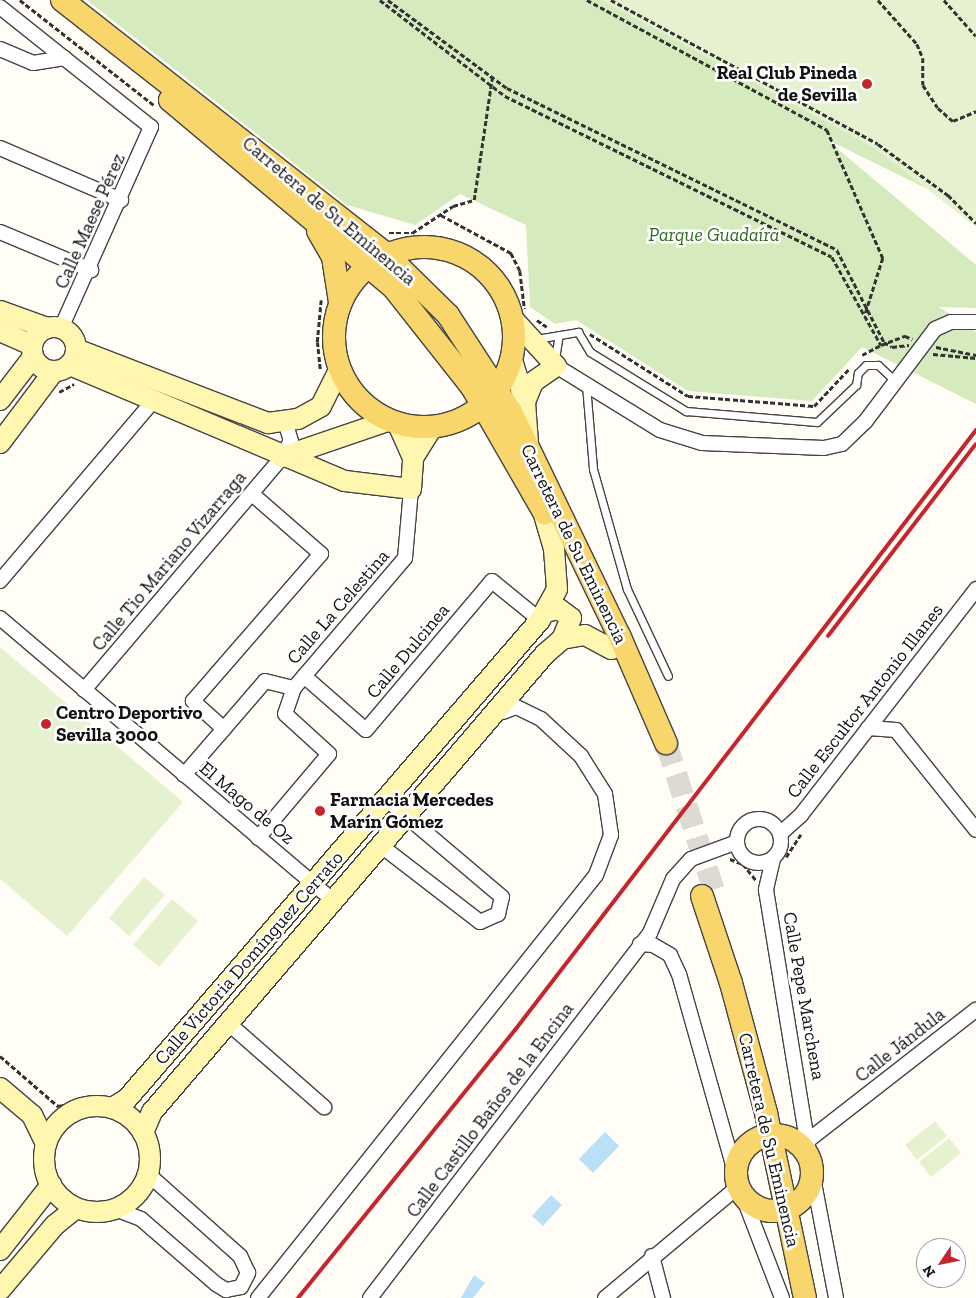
<!DOCTYPE html>
<meta charset="utf-8">
<style>
body{margin:0}
#map{position:relative;width:976px;height:1298px;overflow:hidden;background:#fffdf5;font-family:"Zilla Slab",serif}
div>[style]{position:absolute}
.green>*{inset:0;background:#d5ebbd}
.pitch>*{inset:0;background:#e6f2cf}
.water>*{inset:0;background:#b9e0f7}
.primary-tunnel>*{height:22px;margin-top:-11px;transform-origin:0;background:repeating-linear-gradient(90deg,#dbdad3 0 22px,transparent 0 33px)}
.path>*{height:2.5px;margin-top:-1.25px;transform-origin:0;background:repeating-linear-gradient(90deg,#333 0 5px,transparent 0 7.5px)}
.roads{filter:drop-shadow(1px 0 #444) drop-shadow(-1px 0 #444) drop-shadow(0 1px #444) drop-shadow(0 -1px #444)}
.lane>*{height:7px;margin:-3.5px;padding:0 3.5px;transform-origin:3.5px;border-radius:3.5px;background:#fff}
.street>*{height:14px;margin:-7px;padding:0 7px;transform-origin:7px;border-radius:7px;background:#fff}
.street>.ring{margin:-7px;padding:0;box-sizing:content-box;background:none;border:14px solid #fff;border-radius:50%}
.secondary>*{height:20px;margin:-10px;padding:0 10px;transform-origin:10px;border-radius:10px;background:#fff6b0}
.secondary>.ring{margin:-10px;padding:0;box-sizing:content-box;background:none;border:20px solid #fff6b0;border-radius:50%}
.primary>*{height:22px;margin:-11px;padding:0 11px;transform-origin:11px;border-radius:11px;background:#f9d66b}
.primary>.ring{margin:-11px;padding:0;box-sizing:content-box;background:none;border:22px solid #f9d66b;border-radius:50%}
.rail>*{height:4px;margin:-2px;padding:0 2px;transform-origin:2px;border-radius:2px;background:#c4262e}
.dots>*{width:14px;height:14px;translate:-50% -50%;box-sizing:border-box;border:2px solid #fff;border-radius:50%}
span{translate:-50% -50%;white-space:nowrap;text-align:center;line-height:1.15;-webkit-text-stroke:5px #fff;paint-order:stroke}
.poi-label{font-size:19px;color:#111;font-weight:700}
.right{translate:-100% -50%;text-align:right}
.left{translate:0 -50%;text-align:left}
.street-label{font-size:19px;color:#111}
.park-label{font-size:19px;color:#2f6b1f;font-style:italic}
.north{position:absolute;left:916px;top:1238px;width:50px;height:50px;box-sizing:border-box;background:#fff;border:1px solid #a0a0a0;border-radius:50%;rotate:236deg;font-size:14px;font-weight:700;line-height:20px;text-align:center;color:#111}
.north::after{content:'';display:block;margin:auto;width:18px;height:22px;background:#c4262e;clip-path:polygon(50% 0,100% 100%,50% 72%,0 100%)}
</style>
<div id="map">
<div class="green">
<div style="clip-path:polygon(87px 0,976px 0,976px 213px,826px 139px,976px 265px,976px 308px,939px 307px,976px 332px,976px 404px,862px 347px,812px 401px,688px 391px,576px 320px,555px 324px,530px 307px,526px 225px,460px 194px,415px 225px,347px 205px)"></div>
</div>
<div class="pitch">
<div style="clip-path:polygon(602px 0,976px 0,976px 227px,876px 149px)"></div>
<div style="clip-path:polygon(0 647px,183px 802px,67px 936px,0 879px)"></div>
<div style="clip-path:polygon(144px 877px,165px 895px,129px 936px,109px 918px)"></div>
<div style="clip-path:polygon(172px 899px,198px 921px,159px 967px,133px 945px)"></div>
<div style="clip-path:polygon(935px 1121px,947px 1136px,917px 1160px,905px 1145px)"></div>
<div style="clip-path:polygon(949px 1138px,961px 1153px,931px 1177px,919px 1162px)"></div>
</div>
<div class="water">
<div style="clip-path:polygon(605px 1132px,619px 1146px,593px 1173px,579px 1159px)"></div>
<div style="clip-path:polygon(551px 1195px,562px 1205px,543px 1226px,532px 1216px)"></div>
<div style="clip-path:polygon(474px 1275px,485px 1283px,473px 1298px,461px 1298px)"></div>
</div>
<div class="primary-tunnel">
<div style="left:666px;top:743px;width:156px;rotate:72deg"></div>
</div>
<div class="path">
<div style="left:20px;top:0;width:170px;rotate:38.1deg"></div>
<div style="left:380px;top:0;width:158px;rotate:37.5deg"></div>
<div style="left:505px;top:96px;width:364px;rotate:26.2deg"></div>
<div style="left:832px;top:257px;width:101px;rotate:60.9deg"></div>
<div style="left:881px;top:345px;width:26px;rotate:-21deg"></div>
<div style="left:905px;top:336px;width:8px;rotate:23deg"></div>
<div style="left:388px;top:0;width:148px;rotate:36.5deg"></div>
<div style="left:507px;top:88px;width:368px;rotate:26.1deg"></div>
<div style="left:837px;top:250px;width:103px;rotate:62.9deg"></div>
<div style="left:884px;top:342px;width:9px;rotate:32deg"></div>
<div style="left:892px;top:347px;width:17px;rotate:-7deg"></div>
<div style="left:587px;top:0;width:273px;rotate:28.4deg"></div>
<div style="left:827px;top:130px;width:140px;rotate:66.4deg"></div>
<div style="left:883px;top:258px;width:60px;rotate:107.5deg"></div>
<div style="left:611px;top:0;width:303px;rotate:28.3deg"></div>
<div style="left:878px;top:144px;width:87px;rotate:36.1deg"></div>
<div style="left:948px;top:195px;width:40px;rotate:45deg"></div>
<div style="left:878px;top:0;width:59px;rotate:48.4deg"></div>
<div style="left:917px;top:44px;width:15px;rotate:67deg"></div>
<div style="left:923px;top:58px;width:27px;rotate:90deg"></div>
<div style="left:923px;top:85px;width:27px;rotate:57deg"></div>
<div style="left:938px;top:108px;width:20px;rotate:41deg"></div>
<div style="left:953px;top:121px;width:25px;rotate:-23deg"></div>
<div style="left:944px;top:0;width:48px;rotate:48.4deg"></div>
<div style="left:441px;top:215px;width:80px;rotate:28.5deg"></div>
<div style="left:511px;top:253px;width:20px;rotate:63deg"></div>
<div style="left:520px;top:271px;width:38px;rotate:83deg"></div>
<div style="left:389px;top:233px;width:23px"></div>
<div style="left:412px;top:233px;width:49px;rotate:-33.4deg"></div>
<div style="left:453px;top:206px;width:22px;rotate:-16deg"></div>
<div style="left:474px;top:200px;width:123px;rotate:-81.6deg"></div>
<div style="left:537px;top:320px;width:12px;rotate:35deg"></div>
<div style="left:590px;top:334px;width:116px;rotate:32.3deg"></div>
<div style="left:688px;top:396px;width:126px;rotate:4.5deg"></div>
<div style="left:814px;top:406px;width:50px;rotate:-46.6deg"></div>
<div style="left:936px;top:347px;width:41px;rotate:11.3deg"></div>
<div style="left:933px;top:354px;width:43px;rotate:5.3deg"></div>
<div style="left:862px;top:355px;width:21px;rotate:-28deg"></div>
<div style="left:320px;top:369px;width:27px;rotate:-96deg"></div>
<div style="left:317px;top:342px;width:42px;rotate:-84.6deg"></div>
<div style="left:59px;top:392px;width:17px;rotate:-28deg"></div>
<div style="left:786px;top:857px;width:27px;rotate:-57deg"></div>
<div style="left:730px;top:859px;width:14px;rotate:21deg"></div>
<div style="left:743px;top:864px;width:21px;rotate:51deg"></div>
<div style="left:0;top:1056px;width:77px;rotate:40.8deg"></div>
<div style="left:58px;top:1106px;width:41px;rotate:-9.9deg"></div>
<div style="left:38px;top:1158px;width:16px;rotate:86deg"></div>
</div>
<div class="roads">
<div class="lane">
<div style="left:536px;top:339px;width:43px;rotate:-9.5deg"></div>
<div style="left:578px;top:332px;width:23px;rotate:59deg"></div>
<div style="left:590px;top:352px;width:113px;rotate:31.6deg"></div>
<div style="left:686px;top:411px;width:131px;rotate:4.8deg"></div>
<div style="left:817px;top:422px;width:54px;rotate:-43.5deg"></div>
<div style="left:856px;top:385px;width:12px;rotate:-81deg"></div>
<div style="left:858px;top:373px;width:11px;rotate:-45deg"></div>
<div style="left:866px;top:365px;width:12px"></div>
<div style="left:878px;top:365px;width:22px;rotate:43deg"></div>
<div style="left:555px;top:359px;width:24px;rotate:-81deg"></div>
<div style="left:586px;top:385px;width:84px;rotate:85.2deg"></div>
<div style="left:593px;top:469px;width:125px;rotate:74.2deg"></div>
<div style="left:627px;top:589px;width:96px;rotate:64.8deg"></div>
</div>
<div class="street">
<div style="left:0;top:7px;width:193px;rotate:38.5deg"></div>
<div style="left:151px;top:127px;width:220px;rotate:114.1deg"></div>
<div style="left:0;top:49px;width:36px;rotate:23deg"></div>
<div style="left:33px;top:63px;width:32px;rotate:-9deg"></div>
<div style="left:0;top:148px;width:132px;rotate:23.3deg"></div>
<div style="left:0;top:232px;width:99px;rotate:22.7deg"></div>
<div style="left:556px;top:366px;width:122px;rotate:31.6deg"></div>
<div style="left:660px;top:430px;width:44px;rotate:17.2deg"></div>
<div style="left:702px;top:443px;width:122px;rotate:2.3deg"></div>
<div style="left:824px;top:448px;width:18px;rotate:-13deg"></div>
<div style="left:842px;top:444px;width:32px;rotate:-44deg"></div>
<div style="left:865px;top:422px;width:116px;rotate:-53deg"></div>
<div style="left:935px;top:329px;width:17px;rotate:-24deg"></div>
<div style="left:951px;top:322px;width:25px"></div>
<div style="left:0;top:581px;width:239px;rotate:-49.6deg"></div>
<div style="left:0;top:618px;width:436px;rotate:40.3deg"></div>
<div style="left:304px;top:676px;width:82px;rotate:41.1deg"></div>
<div style="left:366px;top:730px;width:195px;rotate:-49.8deg"></div>
<div style="left:492px;top:581px;width:62px;rotate:39.1deg"></div>
<div style="left:84px;top:690px;width:306px;rotate:-49.6deg"></div>
<div style="left:282px;top:457px;width:18px;rotate:-61deg"></div>
<div style="left:291px;top:441px;width:21px;rotate:-107deg"></div>
<div style="left:868px;top:728px;width:28px;rotate:4deg"></div>
<div style="left:896px;top:730px;width:128px;rotate:51.3deg"></div>
<div style="left:224px;top:729px;width:42px;rotate:-137.9deg"></div>
<div style="left:193px;top:701px;width:195px;rotate:-49deg"></div>
<div style="left:321px;top:554px;width:91px;rotate:-139deg"></div>
<div style="left:184px;top:775px;width:124px;rotate:-49.2deg"></div>
<div style="left:265px;top:681px;width:30px;rotate:14deg"></div>
<div class="ring" style="left:737px;top:819px;width:30px;height:30px"></div>
<div style="left:781px;top:833px;width:27px;rotate:-42deg"></div>
<div style="left:801px;top:815px;width:286px;rotate:-52.2deg"></div>
<div style="left:258px;top:838px;width:110px;rotate:-49.8deg"></div>
<div style="left:329px;top:754px;width:59px;rotate:-137.7deg"></div>
<div style="left:285px;top:714px;width:28px;rotate:-71deg"></div>
<div style="left:294px;top:688px;width:171px;rotate:-49.5deg"></div>
<div style="left:405px;top:558px;width:69px;rotate:-85deg"></div>
<div style="left:380px;top:845px;width:126px;rotate:37.6deg"></div>
<div style="left:480px;top:922px;width:20px;rotate:-24deg"></div>
<div style="left:498px;top:914px;width:17px;rotate:-77deg"></div>
<div style="left:502px;top:897px;width:152px;rotate:-139.8deg"></div>
<div style="left:773px;top:859px;width:32px;rotate:103deg"></div>
<div style="left:766px;top:890px;width:279px;rotate:80.7deg"></div>
<div style="left:640px;top:944px;width:13px;rotate:4deg"></div>
<div style="left:653px;top:945px;width:20px;rotate:30deg"></div>
<div style="left:670px;top:955px;width:21px;rotate:65deg"></div>
<div style="left:679px;top:974px;width:220px;rotate:74.2deg"></div>
<div style="left:739px;top:1186px;width:120px;rotate:69deg"></div>
<div style="left:228px;top:1023px;width:128px;rotate:41.2deg"></div>
<div style="left:801px;top:1146px;width:222px;rotate:-37.9deg"></div>
<div style="left:812px;top:1172px;width:128px;rotate:79.2deg"></div>
<div style="left:115px;top:1209px;width:28px;rotate:21deg"></div>
<div style="left:141px;top:1219px;width:99px;rotate:40.9deg"></div>
<div style="left:216px;top:1284px;width:12px;rotate:31deg"></div>
<div style="left:226px;top:1290px;width:15px;rotate:-11deg"></div>
<div style="left:241px;top:1287px;width:16px;rotate:-63deg"></div>
<div style="left:248px;top:1273px;width:19px;rotate:-115deg"></div>
<div style="left:240px;top:1256px;width:123px;rotate:-138.3deg"></div>
<div style="left:652px;top:1256px;width:43px;rotate:75.3deg"></div>
<div style="left:258px;top:1298px;width:541px;rotate:-51.37deg"></div>
<div style="left:596px;top:875px;width:43px;rotate:-69.4deg"></div>
<div style="left:611px;top:835px;width:41px;rotate:-98.3deg"></div>
<div style="left:605px;top:794px;width:45px;rotate:-122.3deg"></div>
<div style="left:581px;top:756px;width:54px;rotate:-137.2deg"></div>
<div style="left:541px;top:719px;width:28px;rotate:-154deg"></div>
<div style="left:516px;top:707px;width:14px;rotate:159deg"></div>
<div style="left:370px;top:1298px;width:460px;rotate:-52.5deg"></div>
<div style="left:650px;top:933px;width:59px;rotate:-66.9deg"></div>
<div style="left:673px;top:879px;width:27px;rotate:-48deg"></div>
<div style="left:691px;top:859px;width:49px;rotate:-20.3deg"></div>
<div style="left:605px;top:1298px;width:175px;rotate:-39.9deg"></div>
</div>
<div class="secondary">
<div style="left:0;top:311px;width:50px;rotate:19.9deg"></div>
<div style="left:513px;top:319px;width:64px;rotate:47.5deg"></div>
<div class="ring" style="left:32px;top:327px;width:24px;height:24px"></div>
<div style="left:0;top:331px;width:35px;rotate:24deg"></div>
<div style="left:76px;top:349px;width:206px;rotate:21.1deg"></div>
<div style="left:268px;top:423px;width:30px;rotate:-8deg"></div>
<div style="left:298px;top:419px;width:26px;rotate:-29deg"></div>
<div style="left:321px;top:406px;width:40px;rotate:-63.4deg"></div>
<div style="left:512px;top:360px;width:44px;rotate:72.8deg"></div>
<div style="left:525px;top:402px;width:41px;rotate:85.8deg"></div>
<div style="left:70px;top:365px;width:298px;rotate:22.9deg"></div>
<div style="left:345px;top:481px;width:66px;rotate:6.9deg"></div>
<div style="left:411px;top:489px;width:31px;rotate:-86deg"></div>
<div style="left:413px;top:458px;width:37px;rotate:-114deg"></div>
<div style="left:0;top:400px;width:54px;rotate:-52.5deg"></div>
<div style="left:525px;top:402px;width:22px;rotate:-68deg"></div>
<div style="left:533px;top:382px;width:28px;rotate:-35deg"></div>
<div style="left:0;top:443px;width:90px;rotate:-53.1deg"></div>
<div style="left:282px;top:457px;width:112px;rotate:-18.8deg"></div>
<div style="left:413px;top:458px;width:36px;rotate:-58deg"></div>
<div style="left:545px;top:612px;width:14px;rotate:-12deg"></div>
<div style="left:559px;top:609px;width:15px;rotate:37deg"></div>
<div style="left:571px;top:618px;width:23px;rotate:113deg"></div>
<div style="left:0;top:1088px;width:42px;rotate:40.2deg"></div>
<div style="left:32px;top:1115px;width:32px;rotate:64deg"></div>
<div class="ring" style="left:44px;top:1106px;width:86px;height:86px"></div>
<div style="left:112px;top:1108px;width:17px;rotate:-31deg"></div>
<div style="left:127px;top:1099px;width:632px;rotate:-49.23deg"></div>
<div style="left:540px;top:620px;width:35px;rotate:-61deg"></div>
<div style="left:557px;top:589px;width:40px;rotate:-94.3deg"></div>
<div style="left:554px;top:549px;width:43px;rotate:-106.3deg"></div>
<div style="left:143px;top:1133px;width:23px;rotate:-67deg"></div>
<div style="left:152px;top:1112px;width:604px;rotate:-49.37deg"></div>
<div style="left:545px;top:654px;width:23px;rotate:-41deg"></div>
<div style="left:562px;top:639px;width:23px;rotate:-10deg"></div>
<div style="left:585px;top:635px;width:30px;rotate:28deg"></div>
<div style="left:0;top:1250px;width:83px;rotate:-51.9deg"></div>
<div style="left:0;top:1290px;width:85px;rotate:-49.8deg"></div>
<div style="left:55px;top:1225px;width:27px;rotate:-39deg"></div>
</div>
<div class="primary">
<div style="left:62px;top:0;width:412px;rotate:38.1deg"></div>
<div style="left:386px;top:254px;width:87px;rotate:44.5deg"></div>
<div style="left:448px;top:315px;width:116px;rotate:57deg"></div>
<div style="left:511px;top:412px;width:248px;rotate:64.2deg"></div>
<div style="left:619px;top:635px;width:118px;rotate:66.5deg"></div>
<div style="left:170px;top:100px;width:291px;rotate:40deg"></div>
<div style="left:393px;top:287px;width:127px;rotate:51.7deg"></div>
<div style="left:472px;top:387px;width:146px;rotate:60.1deg"></div>
<div style="left:318px;top:231px;width:30px;rotate:60deg"></div>
<div style="left:333px;top:257px;width:46px;rotate:81.2deg"></div>
<div class="ring" style="left:334px;top:247px;width:158px;height:158px"></div>
<div style="left:702px;top:896px;width:92px;rotate:71.6deg"></div>
<div style="left:731px;top:983px;width:135px;rotate:74.9deg"></div>
<div style="left:766px;top:1113px;width:189px;rotate:78.1deg"></div>
<div class="ring" style="left:736px;top:1135px;width:54px;height:54px"></div>
</div>
</div>
<div class="rail">
<div style="left:828px;top:636px;width:242px;rotate:-52.4deg"></div>
<div style="left:298px;top:1298px;width:345px;rotate:-51deg"></div>
<div style="left:515px;top:1030px;width:757px;rotate:-52.46deg"></div>
</div>
<div class="dots">
<div style="left:867px;top:84px;background:#c4262e"></div>
<div style="left:46px;top:724px;background:#c4262e"></div>
<div style="left:320px;top:811px;background:#c4262e"></div>
</div>
<div class="poi-label">
<span class="right" style="left:857px;top:84px">Real Club Pineda<br>de Sevilla</span>
<span class="left" style="left:56px;top:724px">Centro Deportivo<br>Sevilla 3000</span>
<span class="left" style="left:330px;top:811px">Farmacia Mercedes<br>Marín Gómez</span>
</div>
<div class="street-label">
<span style="left:329px;top:211px;rotate:40deg">Carretera de Su Eminencia</span>
<span style="left:90px;top:221px;rotate:-66deg">Calle Maese Pérez</span>
<span style="left:574px;top:544px;rotate:64deg">Carretera de Su Eminencia</span>
<span style="left:169px;top:561px;rotate:-50deg">Calle Tio Mariano Vizarraga</span>
<span style="left:338px;top:607px;rotate:-49deg">Calle La Celestina</span>
<span style="left:408px;top:651px;rotate:-50deg">Calle Dulcinea</span>
<span style="left:865px;top:701px;rotate:-52deg">Calle Escultor Antonio Illanes</span>
<span style="left:247px;top:803px;rotate:40deg">El Mago de Oz</span>
<span style="left:249px;top:958px;rotate:-49deg">Calle Victoria Domínguez Cerrato</span>
<span style="left:804px;top:996px;rotate:80deg">Calle Pepe Marchena</span>
<span style="left:900px;top:1045px;rotate:-38deg">Calle Jándula</span>
<span style="left:490px;top:1110px;rotate:-53deg">Calle Castillo Baños de la Encina</span>
<span style="left:769px;top:1140px;rotate:77deg">Carretera de Su Eminencia</span>
</div>
<div class="park-label">
<span style="left:714px;top:235px">Parque Guadaíra</span>
</div>
<div class="north">N</div>
</div>
